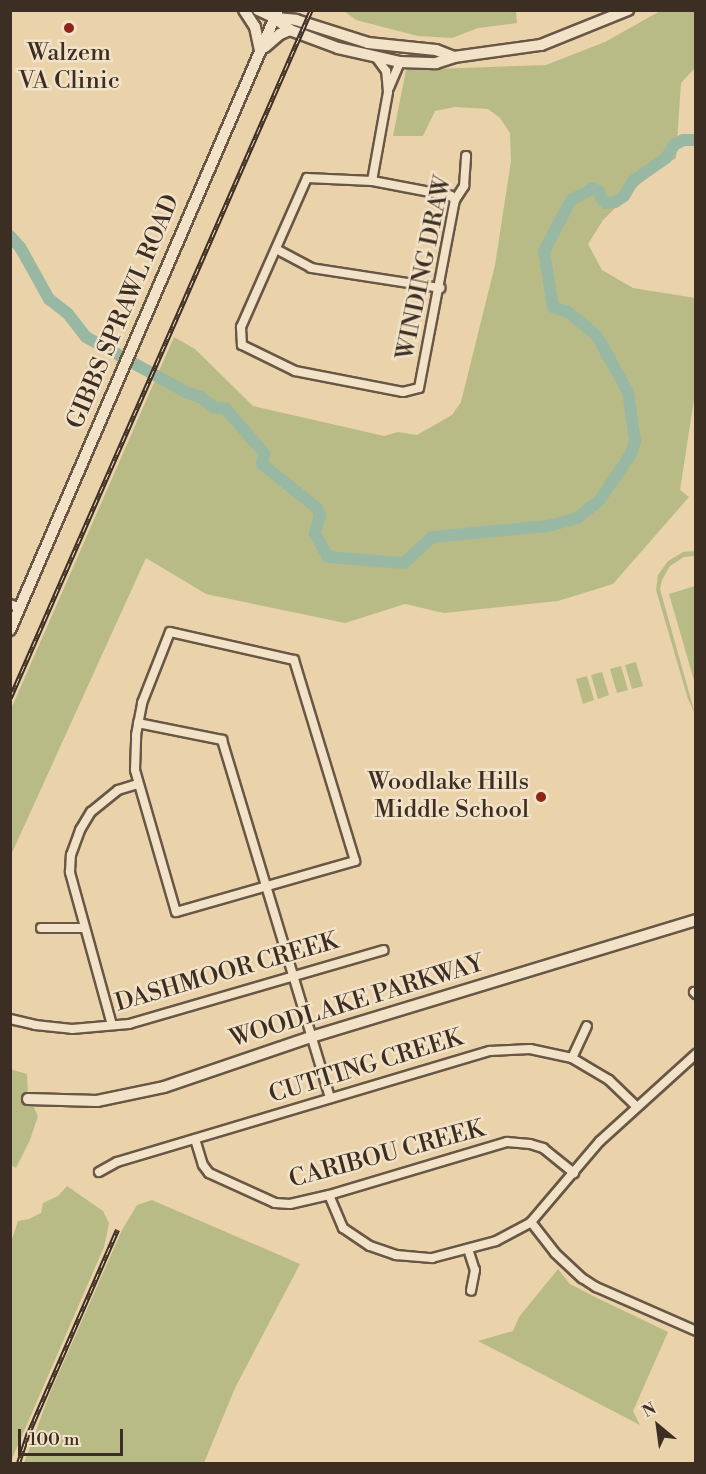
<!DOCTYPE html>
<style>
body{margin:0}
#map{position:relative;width:706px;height:1474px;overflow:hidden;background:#ead2aa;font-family:"Libre Bodoni",serif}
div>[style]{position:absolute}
.green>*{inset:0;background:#b9bb87}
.river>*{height:12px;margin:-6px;padding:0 6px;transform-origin:6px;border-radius:6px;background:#99b8a4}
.roads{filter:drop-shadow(2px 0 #685745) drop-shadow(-2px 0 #685745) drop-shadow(0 2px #685745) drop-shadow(0 -2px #685745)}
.street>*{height:8px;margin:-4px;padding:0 4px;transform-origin:4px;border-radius:4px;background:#f1e2c8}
.secondary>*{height:10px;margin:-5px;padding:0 5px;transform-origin:5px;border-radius:5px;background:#f1e2c8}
.rail>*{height:4.5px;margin-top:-2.25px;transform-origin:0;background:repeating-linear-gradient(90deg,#f1e2c8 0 7px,#3d2e23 0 14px);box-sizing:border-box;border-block:2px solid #3d2e23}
.dots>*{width:16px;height:16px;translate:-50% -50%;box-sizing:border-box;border:3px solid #f1e2c8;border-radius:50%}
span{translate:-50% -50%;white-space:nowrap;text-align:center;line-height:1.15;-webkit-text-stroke:5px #f1e2c8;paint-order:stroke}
.poi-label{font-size:24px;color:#3d2e23}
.right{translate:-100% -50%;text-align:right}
.street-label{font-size:24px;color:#3d2e23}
.frame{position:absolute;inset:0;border:12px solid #3d2e23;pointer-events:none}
.north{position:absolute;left:628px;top:1396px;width:60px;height:60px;-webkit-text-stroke:4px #f1e2c8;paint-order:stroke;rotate:331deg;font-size:16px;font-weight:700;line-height:24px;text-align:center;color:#3d2e23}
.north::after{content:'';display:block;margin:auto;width:21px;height:27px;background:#3d2e23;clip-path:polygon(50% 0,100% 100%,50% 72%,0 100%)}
.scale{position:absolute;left:18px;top:1429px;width:105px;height:27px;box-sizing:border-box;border:3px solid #3d2e23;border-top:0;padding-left:8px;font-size:18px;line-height:21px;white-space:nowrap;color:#3d2e23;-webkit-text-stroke:4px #f1e2c8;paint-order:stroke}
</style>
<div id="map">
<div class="green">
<div style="clip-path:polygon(662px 10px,695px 11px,695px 68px,681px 83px,676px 158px,649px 175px,603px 220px,588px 244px,602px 270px,633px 288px,695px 298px,695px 393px,680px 490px,689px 497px,613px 584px,558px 601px,444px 613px,405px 604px,345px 623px,206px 594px,146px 558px,11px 855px,11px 709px,174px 337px,195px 349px,253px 406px,384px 436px,398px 432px,417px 435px,452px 415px,461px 402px,495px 265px,511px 161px,510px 133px,500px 118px,488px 109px,455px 107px,435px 111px,423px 136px,393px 136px,406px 70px,546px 65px,605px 42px)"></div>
<div style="clip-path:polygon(344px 11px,516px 11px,517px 23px,478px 28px,452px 38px,418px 36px,356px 20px)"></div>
<div style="clip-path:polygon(695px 551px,695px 556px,684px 557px,670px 566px,662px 580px,660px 589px,695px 714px,688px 699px,656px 590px,658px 575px,668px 561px,683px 552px)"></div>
<div style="clip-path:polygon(695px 586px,696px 586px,695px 684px,669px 594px)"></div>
<div style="clip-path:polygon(636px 662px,643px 686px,632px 689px,625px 665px)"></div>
<div style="clip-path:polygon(621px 666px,628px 690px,617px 693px,610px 669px)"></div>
<div style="clip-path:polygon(602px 672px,609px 695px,598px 699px,591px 675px)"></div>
<div style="clip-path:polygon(587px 676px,594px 700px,583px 704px,576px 679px)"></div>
<div style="clip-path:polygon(10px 1069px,27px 1074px,28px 1095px,38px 1116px,30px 1140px,16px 1168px,11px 1165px)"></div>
<div style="clip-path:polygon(67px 1186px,103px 1211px,109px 1223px,104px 1247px,11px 1461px,11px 1242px,18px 1221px,29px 1219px,41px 1213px,43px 1203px,58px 1196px)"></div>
<div style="clip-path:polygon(152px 1200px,300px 1264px,235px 1388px,204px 1463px,24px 1463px,50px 1393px,122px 1230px,137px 1205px)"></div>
<div style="clip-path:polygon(558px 1269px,570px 1284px,593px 1296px,668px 1332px,633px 1411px,640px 1425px,478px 1341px,513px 1331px,519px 1317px)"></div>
</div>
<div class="river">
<div style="left:10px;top:236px;width:15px;rotate:48deg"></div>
<div style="left:20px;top:247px;width:60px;rotate:60.9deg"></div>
<div style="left:49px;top:299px;width:24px;rotate:38deg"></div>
<div style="left:68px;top:314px;width:29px;rotate:52deg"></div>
<div style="left:86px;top:337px;width:116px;rotate:28.8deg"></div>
<div style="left:188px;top:393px;width:13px;rotate:18deg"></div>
<div style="left:200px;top:397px;width:19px;rotate:35deg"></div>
<div style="left:216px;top:408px;width:9px"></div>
<div style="left:225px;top:408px;width:60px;rotate:49.1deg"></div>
<div style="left:264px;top:453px;width:11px;rotate:100deg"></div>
<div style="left:262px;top:464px;width:70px;rotate:38.7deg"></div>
<div style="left:317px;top:508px;width:8px;rotate:67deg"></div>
<div style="left:320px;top:515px;width:20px;rotate:105deg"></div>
<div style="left:315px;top:534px;width:26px;rotate:61deg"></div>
<div style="left:328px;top:557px;width:76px;rotate:4.5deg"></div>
<div style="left:404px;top:563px;width:38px;rotate:-43deg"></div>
<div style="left:432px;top:537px;width:117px;rotate:-5.4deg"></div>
<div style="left:548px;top:526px;width:30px;rotate:-15deg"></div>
<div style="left:577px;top:518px;width:28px;rotate:-38deg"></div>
<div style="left:599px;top:501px;width:57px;rotate:-55.8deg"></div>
<div style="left:631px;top:454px;width:14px;rotate:-73deg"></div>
<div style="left:635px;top:441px;width:49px;rotate:-98.1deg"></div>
<div style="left:628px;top:392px;width:64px;rotate:-119deg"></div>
<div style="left:597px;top:336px;width:38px;rotate:-140deg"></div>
<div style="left:568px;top:312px;width:16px;rotate:-162deg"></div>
<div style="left:553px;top:307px;width:57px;rotate:-99.1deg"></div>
<div style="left:544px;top:251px;width:58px;rotate:-62.1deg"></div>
<div style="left:571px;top:200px;width:24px;rotate:-28deg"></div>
<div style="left:592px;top:189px;width:7px;rotate:16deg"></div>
<div style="left:599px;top:191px;width:7px;rotate:74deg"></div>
<div style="left:601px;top:198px;width:7px;rotate:45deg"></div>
<div style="left:606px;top:203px;width:9px;rotate:-6deg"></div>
<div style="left:615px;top:202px;width:11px;rotate:-34deg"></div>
<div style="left:624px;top:196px;width:17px;rotate:-59deg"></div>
<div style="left:633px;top:181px;width:40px;rotate:-34.9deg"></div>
<div style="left:666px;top:158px;width:15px;rotate:-58deg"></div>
<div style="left:674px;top:145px;width:10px;rotate:-29deg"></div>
<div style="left:683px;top:140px;width:13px"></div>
</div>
<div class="roads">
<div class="street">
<div style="left:389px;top:88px;width:28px;rotate:-67deg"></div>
<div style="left:372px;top:181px;width:90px;rotate:-79.8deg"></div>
<div style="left:388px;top:92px;width:21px;rotate:-95deg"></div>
<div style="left:386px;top:71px;width:17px;rotate:-126deg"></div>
<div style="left:455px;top:200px;width:6px;rotate:-135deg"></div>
<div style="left:451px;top:196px;width:80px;rotate:-169.2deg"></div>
<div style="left:372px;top:181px;width:65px;rotate:-177.4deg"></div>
<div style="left:307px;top:178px;width:163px;rotate:113.9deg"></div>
<div style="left:241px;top:327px;width:18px;rotate:87deg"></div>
<div style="left:242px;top:345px;width:59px;rotate:26.1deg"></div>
<div style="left:295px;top:371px;width:110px;rotate:11deg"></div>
<div style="left:403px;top:392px;width:16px;rotate:-14deg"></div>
<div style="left:419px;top:388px;width:191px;rotate:-79.2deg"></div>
<div style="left:455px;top:200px;width:17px;rotate:-57deg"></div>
<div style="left:464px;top:186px;width:30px;rotate:-86deg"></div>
<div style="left:276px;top:249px;width:40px;rotate:28deg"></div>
<div style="left:311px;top:268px;width:131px;rotate:8.8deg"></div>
<div style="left:10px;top:604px;width:11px;rotate:22deg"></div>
<div style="left:170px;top:632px;width:127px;rotate:12.7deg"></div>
<div style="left:294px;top:660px;width:210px;rotate:73.1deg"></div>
<div style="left:355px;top:861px;width:186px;rotate:164.1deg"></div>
<div style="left:176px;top:912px;width:148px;rotate:-106.1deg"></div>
<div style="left:135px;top:770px;width:35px;rotate:-88deg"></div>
<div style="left:136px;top:735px;width:33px;rotate:-79deg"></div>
<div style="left:142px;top:703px;width:76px;rotate:-68.5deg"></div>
<div style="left:138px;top:723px;width:86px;rotate:11.4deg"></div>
<div style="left:222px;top:740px;width:374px;rotate:73.2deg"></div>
<div style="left:41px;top:928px;width:43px"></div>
<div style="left:694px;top:992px;width:3px;rotate:45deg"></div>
<div style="left:10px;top:1019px;width:26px;rotate:13deg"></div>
<div style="left:35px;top:1025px;width:37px;rotate:6deg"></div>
<div style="left:72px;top:1029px;width:57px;rotate:-5deg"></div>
<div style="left:129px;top:1024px;width:265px;rotate:-16.2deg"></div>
<div style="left:112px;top:1025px;width:159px;rotate:-105.4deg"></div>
<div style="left:70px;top:872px;width:17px;rotate:-87deg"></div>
<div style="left:71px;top:855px;width:27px;rotate:-70deg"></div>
<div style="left:80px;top:830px;width:21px;rotate:-59deg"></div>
<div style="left:91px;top:812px;width:35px;rotate:-39deg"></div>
<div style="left:118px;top:790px;width:21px;rotate:-17deg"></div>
<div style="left:572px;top:1058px;width:35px;rotate:-65deg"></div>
<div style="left:195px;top:1139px;width:27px;rotate:73deg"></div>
<div style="left:203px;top:1165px;width:10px;rotate:53deg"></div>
<div style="left:209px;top:1173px;width:72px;rotate:24.4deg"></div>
<div style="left:275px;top:1203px;width:15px;rotate:4deg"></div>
<div style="left:290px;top:1204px;width:40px;rotate:-13deg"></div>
<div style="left:329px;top:1195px;width:186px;rotate:-16.6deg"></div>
<div style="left:507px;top:1142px;width:23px;rotate:5deg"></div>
<div style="left:530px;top:1144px;width:14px;rotate:17deg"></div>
<div style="left:543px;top:1148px;width:40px;rotate:39deg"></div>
<div style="left:99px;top:1172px;width:21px;rotate:-29deg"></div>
<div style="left:117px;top:1162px;width:389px;rotate:-16.6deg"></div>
<div style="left:490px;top:1051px;width:40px;rotate:-2.9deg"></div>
<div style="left:530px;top:1049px;width:43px;rotate:12.1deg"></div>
<div style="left:572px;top:1058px;width:43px;rotate:30.7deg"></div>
<div style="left:609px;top:1080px;width:37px;rotate:44deg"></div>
<div style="left:329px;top:1195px;width:36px;rotate:67deg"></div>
<div style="left:343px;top:1228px;width:32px;rotate:34deg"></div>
<div style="left:370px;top:1246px;width:28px;rotate:19deg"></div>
<div style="left:396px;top:1255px;width:36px;rotate:5deg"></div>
<div style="left:432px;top:1258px;width:66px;rotate:-14.9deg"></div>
<div style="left:496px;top:1241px;width:40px;rotate:-28deg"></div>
<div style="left:531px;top:1222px;width:106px;rotate:-49.6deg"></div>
<div style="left:600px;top:1141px;width:130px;rotate:-42.2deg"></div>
<div style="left:531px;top:1222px;width:39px;rotate:52deg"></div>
<div style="left:555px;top:1253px;width:37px;rotate:43deg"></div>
<div style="left:582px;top:1278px;width:17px;rotate:33deg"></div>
<div style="left:596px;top:1287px;width:109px;rotate:23.7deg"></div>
<div style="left:468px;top:1249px;width:22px;rotate:72deg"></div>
<div style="left:475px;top:1270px;width:21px;rotate:101deg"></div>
</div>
<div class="secondary">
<div style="left:244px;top:10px;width:20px;rotate:57deg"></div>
<div style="left:255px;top:27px;width:25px;rotate:78deg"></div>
<div style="left:258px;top:10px;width:19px;rotate:25deg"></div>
<div style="left:275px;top:18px;width:19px;rotate:39deg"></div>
<div style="left:290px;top:30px;width:51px;rotate:20.6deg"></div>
<div style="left:338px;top:48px;width:64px;rotate:12.7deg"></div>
<div style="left:400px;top:62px;width:36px;rotate:2deg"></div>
<div style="left:436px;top:63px;width:19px;rotate:-18deg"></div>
<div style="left:454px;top:57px;width:88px;rotate:-7.9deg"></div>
<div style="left:541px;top:45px;width:94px;rotate:-21.9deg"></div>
<div style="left:275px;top:18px;width:21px;rotate:5deg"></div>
<div style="left:296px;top:20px;width:76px;rotate:17.7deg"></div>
<div style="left:368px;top:43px;width:68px;rotate:5.9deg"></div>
<div style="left:436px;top:50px;width:19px;rotate:21deg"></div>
<div style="left:265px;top:47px;width:20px;rotate:-41deg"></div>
<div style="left:280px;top:34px;width:11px;rotate:-22deg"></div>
<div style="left:10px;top:630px;width:675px;rotate:-66.62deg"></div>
<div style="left:28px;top:1099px;width:69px;rotate:1.7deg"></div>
<div style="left:97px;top:1101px;width:68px;rotate:-11.8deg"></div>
<div style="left:164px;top:1087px;width:155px;rotate:-18.8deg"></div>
<div style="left:311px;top:1037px;width:402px;rotate:-16.9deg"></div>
</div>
</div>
<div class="rail">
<div style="left:10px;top:698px;width:751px;rotate:-66.37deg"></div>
<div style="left:18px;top:1464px;width:32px;rotate:-72deg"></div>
<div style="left:28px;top:1434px;width:223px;rotate:-66.4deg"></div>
</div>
<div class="dots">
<div style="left:69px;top:28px;background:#8f2418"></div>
<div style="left:541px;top:797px;background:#8f2418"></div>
</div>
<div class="poi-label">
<span style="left:69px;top:68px">Walzem<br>VA Clinic</span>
<span class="right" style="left:529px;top:797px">Woodlake Hills<br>Middle School</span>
</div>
<div class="street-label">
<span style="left:425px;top:268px;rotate:-78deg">WINDING DRAW</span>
<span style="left:124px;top:312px;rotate:-67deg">GIBBS SPRAWL ROAD</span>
<span style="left:227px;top:973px;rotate:-16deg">DASHMOOR CREEK</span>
<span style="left:357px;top:1002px;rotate:-17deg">WOODLAKE PARKWAY</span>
<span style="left:366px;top:1067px;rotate:-17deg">CUTTING CREEK</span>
<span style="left:387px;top:1155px;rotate:-15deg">CARIBOU CREEK</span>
</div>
<div class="frame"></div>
<div class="north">N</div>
<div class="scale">100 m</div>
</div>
